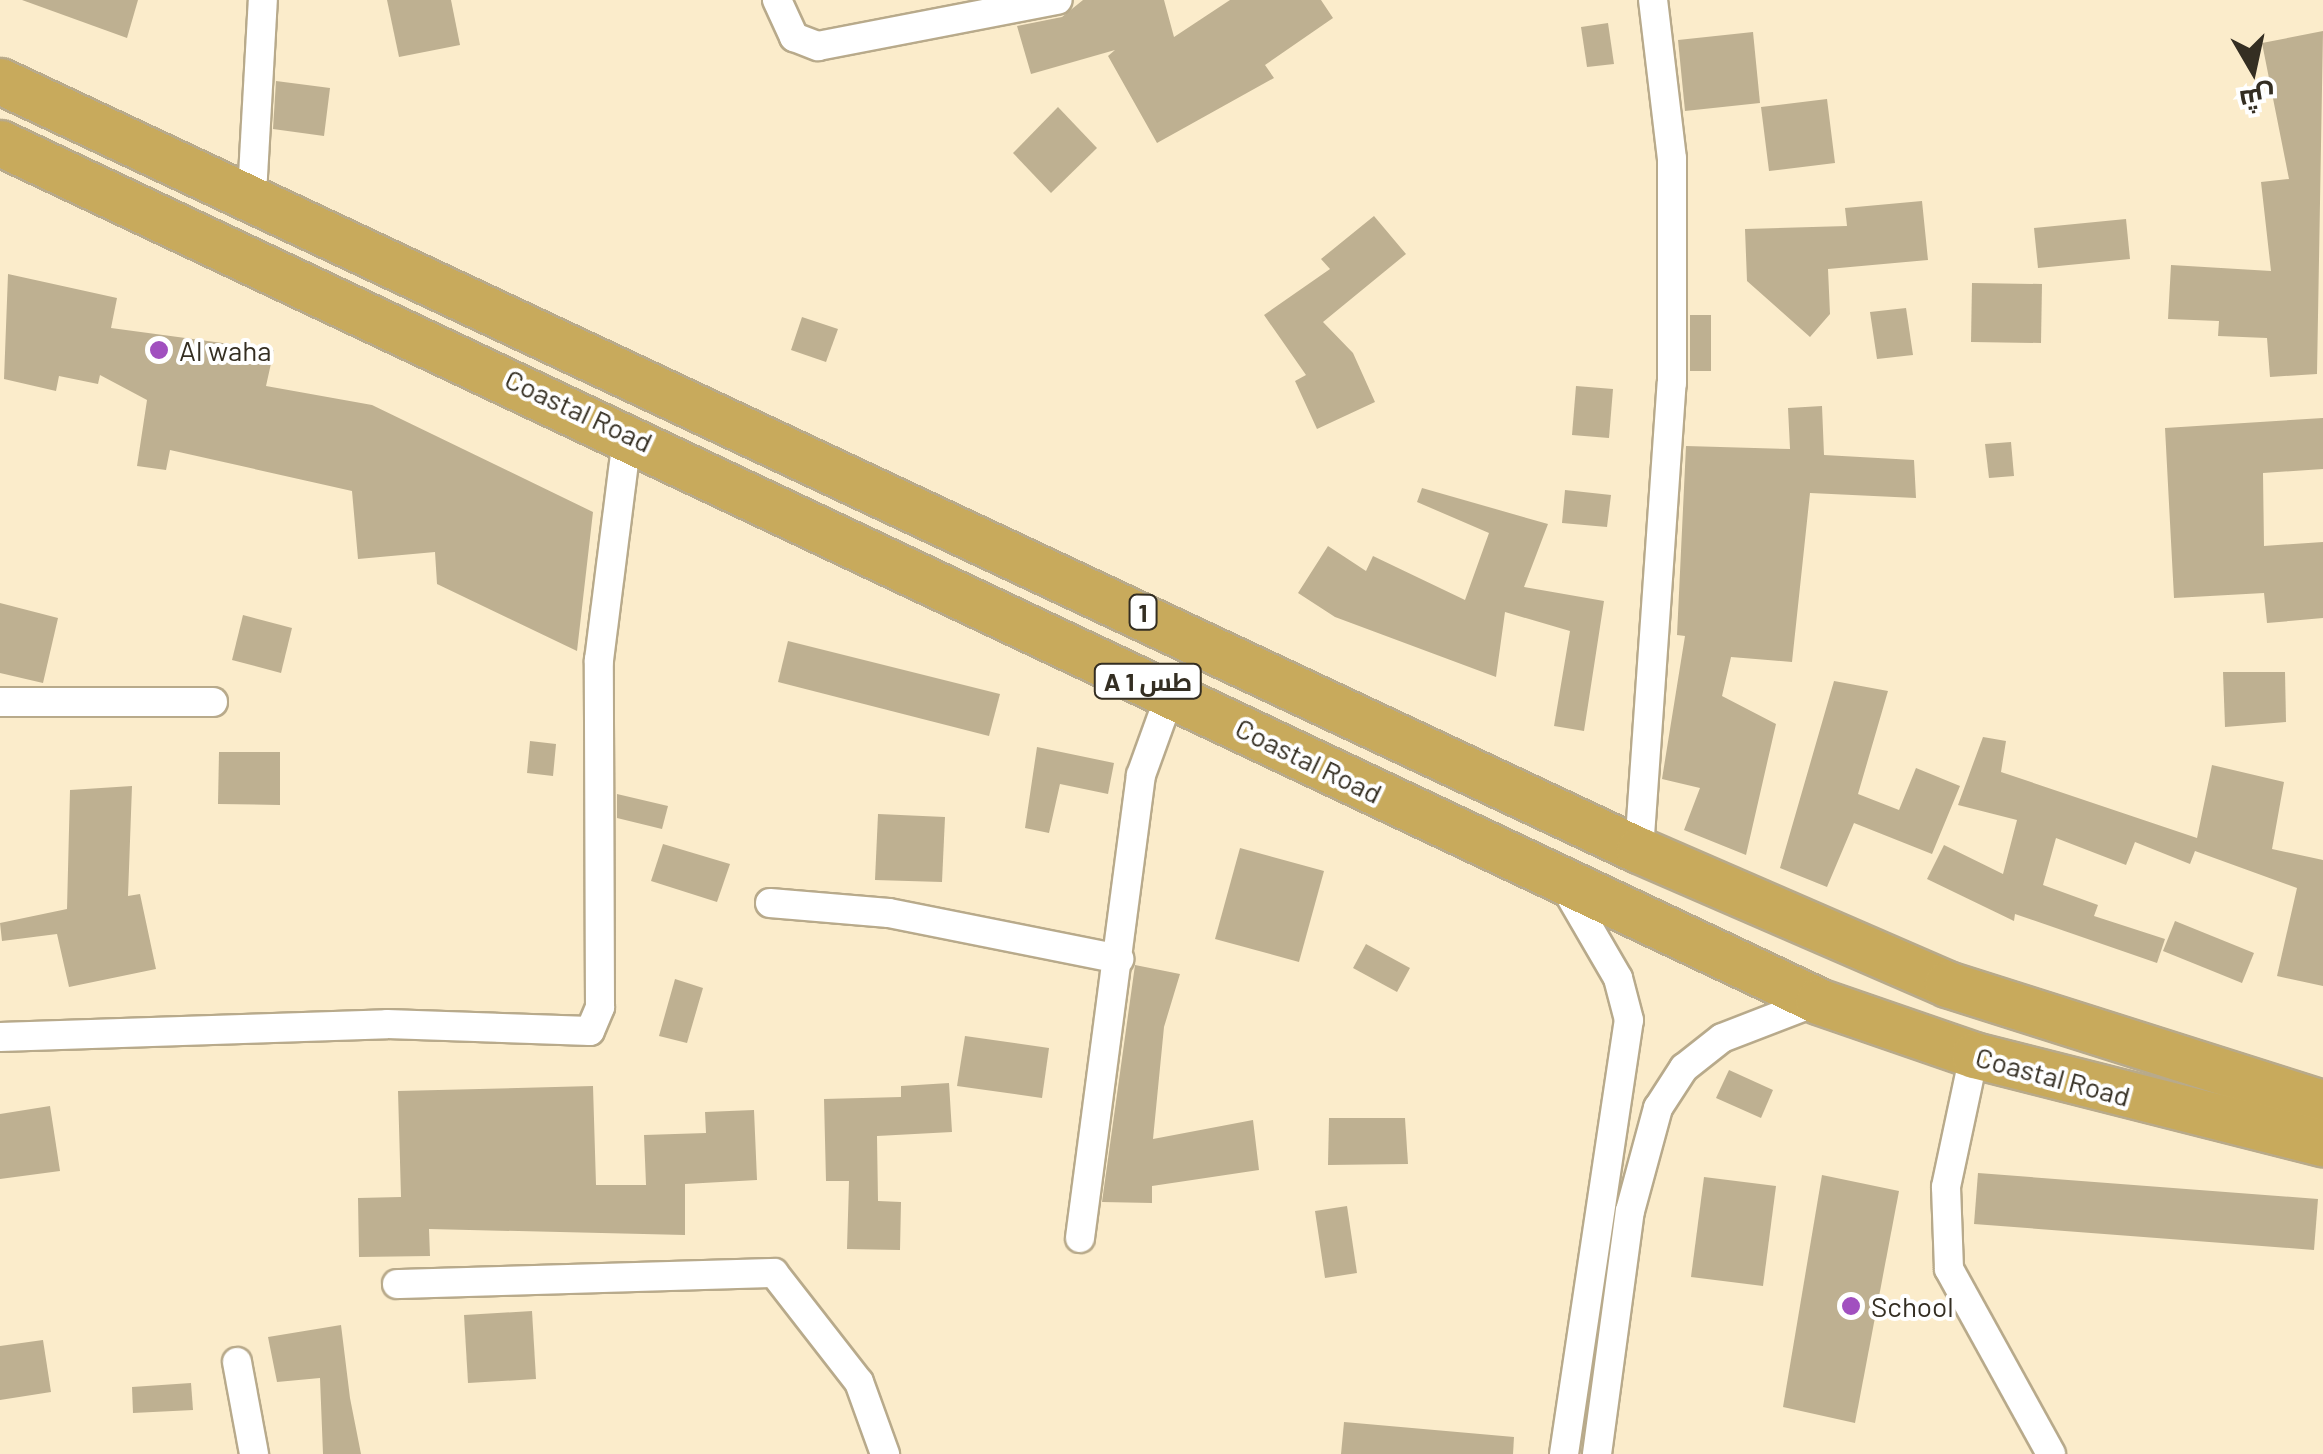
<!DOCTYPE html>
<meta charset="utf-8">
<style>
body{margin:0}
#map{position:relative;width:2323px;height:1454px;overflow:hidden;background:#fbeccb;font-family:Barlow,Cairo,sans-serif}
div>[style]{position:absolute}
.building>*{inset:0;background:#beb091}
.roads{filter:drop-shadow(2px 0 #b8aa8b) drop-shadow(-2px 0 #b8aa8b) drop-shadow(0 2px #b8aa8b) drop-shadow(0 -2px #b8aa8b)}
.minor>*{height:28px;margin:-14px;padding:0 14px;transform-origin:14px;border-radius:14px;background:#fff}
.trunk>*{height:45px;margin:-22.5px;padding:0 22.5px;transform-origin:22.5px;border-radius:22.5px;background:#c8aa5c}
.dots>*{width:28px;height:28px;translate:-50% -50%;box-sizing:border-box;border:5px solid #fff;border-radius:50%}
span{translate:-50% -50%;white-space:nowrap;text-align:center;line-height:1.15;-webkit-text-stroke:8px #fff;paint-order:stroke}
.shield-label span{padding:2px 8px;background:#fff;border:2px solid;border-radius:8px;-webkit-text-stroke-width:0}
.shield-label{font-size:25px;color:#342e22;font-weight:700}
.poi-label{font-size:28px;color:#342e22}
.left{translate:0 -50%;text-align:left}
.street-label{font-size:28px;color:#342e22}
.north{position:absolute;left:2203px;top:20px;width:100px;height:100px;-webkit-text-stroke:8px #fff;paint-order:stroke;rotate:171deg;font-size:28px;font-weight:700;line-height:40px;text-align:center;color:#342e22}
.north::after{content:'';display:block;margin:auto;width:35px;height:45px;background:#342e22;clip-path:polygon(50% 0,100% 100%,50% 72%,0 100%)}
</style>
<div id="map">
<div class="building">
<div style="clip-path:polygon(22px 0,138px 0,127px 38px)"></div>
<div style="clip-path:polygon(387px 0,451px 0,460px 45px,399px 57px)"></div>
<div style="clip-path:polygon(1083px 0,1164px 0,1174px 37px,1230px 0,1321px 0,1333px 18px,1265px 65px,1274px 78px,1157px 143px,1108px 56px,1115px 50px,1031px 74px,1017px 26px,1062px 17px)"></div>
<div style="clip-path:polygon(1608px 23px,1614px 64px,1587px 67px,1581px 27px)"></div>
<div style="clip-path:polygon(2323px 31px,2317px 374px,2270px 377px,2267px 338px,2218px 336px,2219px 321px,2168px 319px,2171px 265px,2271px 271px,2261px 182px,2289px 179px,2262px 43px)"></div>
<div style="clip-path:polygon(1753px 32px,1760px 103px,1685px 111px,1678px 40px)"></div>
<div style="clip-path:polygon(276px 81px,330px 88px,324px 136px,273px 129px)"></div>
<div style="clip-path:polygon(1827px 99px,1835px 163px,1769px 171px,1761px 107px)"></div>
<div style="clip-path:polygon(1058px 107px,1097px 148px,1051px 193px,1013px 153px)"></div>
<div style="clip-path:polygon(1922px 201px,1928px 260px,1828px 269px,1830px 314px,1810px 337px,1747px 281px,1745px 229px,1847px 226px,1845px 208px)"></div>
<div style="clip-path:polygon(1374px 216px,1406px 254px,1323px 322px,1353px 353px,1375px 402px,1317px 429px,1295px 381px,1306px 375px,1264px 315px,1330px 269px,1321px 259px)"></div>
<div style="clip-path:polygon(2126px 219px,2130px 259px,2038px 268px,2034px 228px)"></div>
<div style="clip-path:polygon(8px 274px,117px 298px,111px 328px,274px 350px,266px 386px,372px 405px,593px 512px,577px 651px,437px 584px,435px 552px,358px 559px,352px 491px,170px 450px,166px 470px,137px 466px,147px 400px,100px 375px,98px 384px,59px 376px,56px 391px,4px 379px)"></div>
<div style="clip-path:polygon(1972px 283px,2042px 284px,2041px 343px,1971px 342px)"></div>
<div style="clip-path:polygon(1906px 308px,1913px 355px,1877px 359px,1870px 312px)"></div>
<div style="clip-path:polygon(1690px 315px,1711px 315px,1711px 371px,1690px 371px)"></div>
<div style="clip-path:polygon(802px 317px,838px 329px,826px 362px,791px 350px)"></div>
<div style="clip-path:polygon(1576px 386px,1613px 389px,1609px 438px,1572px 435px)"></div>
<div style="clip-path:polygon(1822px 406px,1824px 455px,1914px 460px,1916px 498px,1810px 493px,1792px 662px,1731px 657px,1722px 696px,1776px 724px,1746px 855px,1684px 830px,1700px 788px,1662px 779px,1685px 636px,1677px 635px,1686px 446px,1790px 449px,1788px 408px)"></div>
<div style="clip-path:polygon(2323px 418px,2323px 469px,2263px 473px,2264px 546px,2323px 542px,2323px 618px,2267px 623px,2264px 593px,2174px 598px,2165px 428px)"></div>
<div style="clip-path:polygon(2011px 442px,2014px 476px,1989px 478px,1985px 444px)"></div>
<div style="clip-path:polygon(1422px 488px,1548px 524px,1524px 587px,1604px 601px,1584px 731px,1554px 726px,1570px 631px,1505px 612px,1496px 677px,1335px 617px,1298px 593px,1328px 546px,1366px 571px,1373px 556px,1465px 600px,1489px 533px,1417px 502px)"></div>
<div style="clip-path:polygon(1565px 490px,1611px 495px,1607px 527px,1562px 523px)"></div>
<div style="clip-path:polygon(0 603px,58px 618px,43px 683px,0 673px)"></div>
<div style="clip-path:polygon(243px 615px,292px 628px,281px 673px,232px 660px)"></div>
<div style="clip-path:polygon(788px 641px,1000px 694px,989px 736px,778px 682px)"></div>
<div style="clip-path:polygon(2223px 672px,2285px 672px,2286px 722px,2225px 727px)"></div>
<div style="clip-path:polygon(1834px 681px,1888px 691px,1858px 794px,1899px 810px,1916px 768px,1960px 786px,1932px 854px,1854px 823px,1827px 887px,1780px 868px)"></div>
<div style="clip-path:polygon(1983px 737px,2006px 741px,2001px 772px,2197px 838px,2212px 765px,2284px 782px,2272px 849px,2323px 860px,2323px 986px,2277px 976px,2297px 888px,2195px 851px,2190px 864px,2135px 842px,2126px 865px,2056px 838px,2043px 885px,2098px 905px,2094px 916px,2165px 939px,2157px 963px,2015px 914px,2014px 921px,1927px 879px,1944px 845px,2003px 874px,2017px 820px,1958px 805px)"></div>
<div style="clip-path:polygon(530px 741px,556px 744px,553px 776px,527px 773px)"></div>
<div style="clip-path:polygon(1037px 747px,1114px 763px,1108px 794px,1060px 784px,1049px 833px,1025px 828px)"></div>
<div style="clip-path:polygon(219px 752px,280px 752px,280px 805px,218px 804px)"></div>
<div style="clip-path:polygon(132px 786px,128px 896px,140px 894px,156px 969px,69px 987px,57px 934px,2px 941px,0 923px,67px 909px,70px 790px)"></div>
<div style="clip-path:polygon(617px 794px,668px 806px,662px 829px,617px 818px)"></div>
<div style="clip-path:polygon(878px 814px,945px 817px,942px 882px,875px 880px)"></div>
<div style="clip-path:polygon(663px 844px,730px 864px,717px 902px,651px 881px)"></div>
<div style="clip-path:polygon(1240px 848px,1324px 871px,1299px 962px,1215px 939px)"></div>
<div style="clip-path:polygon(2175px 921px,2254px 953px,2242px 983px,2163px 951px)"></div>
<div style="clip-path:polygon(1366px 944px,1410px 968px,1397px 992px,1353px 968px)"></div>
<div style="clip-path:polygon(1135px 965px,1180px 974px,1164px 1027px,1153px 1139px,1253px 1120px,1259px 1170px,1152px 1186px,1152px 1203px,1102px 1202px)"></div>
<div style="clip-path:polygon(675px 979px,703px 988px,687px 1043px,659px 1036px)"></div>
<div style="clip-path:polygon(965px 1036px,1049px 1048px,1042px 1098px,957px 1086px)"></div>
<div style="clip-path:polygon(1729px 1070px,1773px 1090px,1761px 1118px,1716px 1098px)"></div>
<div style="clip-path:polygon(949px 1083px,952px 1132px,877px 1136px,878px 1201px,901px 1202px,900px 1250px,847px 1249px,849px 1181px,826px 1181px,824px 1099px,901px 1097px,901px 1086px)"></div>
<div style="clip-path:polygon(593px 1086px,596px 1185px,646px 1185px,644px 1135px,706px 1133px,705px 1112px,754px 1110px,757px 1180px,685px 1184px,685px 1235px,429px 1229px,430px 1256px,359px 1257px,358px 1198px,401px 1197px,398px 1091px)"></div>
<div style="clip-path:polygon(50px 1106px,60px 1171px,0 1179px,0 1114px)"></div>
<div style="clip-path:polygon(1329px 1118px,1405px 1118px,1408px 1164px,1328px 1165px)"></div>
<div style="clip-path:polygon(1978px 1173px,2318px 1199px,2314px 1250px,1974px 1224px)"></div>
<div style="clip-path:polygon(1822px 1175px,1899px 1191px,1855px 1423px,1783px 1407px)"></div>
<div style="clip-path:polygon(1704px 1177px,1776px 1186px,1763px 1286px,1691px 1277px)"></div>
<div style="clip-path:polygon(1347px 1206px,1357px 1273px,1325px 1278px,1315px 1211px)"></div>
<div style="clip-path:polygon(532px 1311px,536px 1379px,468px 1383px,464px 1315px)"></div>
<div style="clip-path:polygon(341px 1325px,350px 1398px,361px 1454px,323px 1454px,320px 1378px,277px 1382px,268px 1337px)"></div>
<div style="clip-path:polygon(43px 1340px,51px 1392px,0 1400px,0 1346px)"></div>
<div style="clip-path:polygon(191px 1383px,193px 1410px,133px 1413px,132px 1387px)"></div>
<div style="clip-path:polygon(1344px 1422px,1514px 1437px,1513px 1454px,1341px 1454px)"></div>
</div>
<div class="roads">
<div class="minor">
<div style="left:777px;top:0;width:41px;rotate:65.3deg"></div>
<div style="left:794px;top:37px;width:26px;rotate:21deg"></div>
<div style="left:818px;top:46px;width:244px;rotate:-10.9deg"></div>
<div style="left:252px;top:194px;width:194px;rotate:-86.8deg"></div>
<div style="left:0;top:702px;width:213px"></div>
<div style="left:1639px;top:850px;width:468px;rotate:-86deg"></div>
<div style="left:1672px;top:383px;width:224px;rotate:-90deg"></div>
<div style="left:1672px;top:159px;width:160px;rotate:-96.8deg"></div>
<div style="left:770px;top:903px;width:119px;rotate:4.8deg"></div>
<div style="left:889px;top:913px;width:235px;rotate:11.3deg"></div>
<div style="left:0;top:1037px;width:387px;rotate:-1.9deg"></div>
<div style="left:387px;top:1024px;width:203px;rotate:2deg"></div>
<div style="left:590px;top:1031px;width:26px;rotate:-67deg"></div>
<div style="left:600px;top:1007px;width:347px;rotate:-90.2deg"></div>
<div style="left:599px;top:660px;width:230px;rotate:-82.8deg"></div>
<div style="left:1974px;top:1055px;width:135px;rotate:102deg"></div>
<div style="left:1946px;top:1187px;width:82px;rotate:87.9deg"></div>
<div style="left:1949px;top:1269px;width:211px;rotate:61.1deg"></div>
<div style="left:1080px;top:1238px;width:467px;rotate:-82.5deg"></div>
<div style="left:1141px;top:775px;width:88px;rotate:-70.1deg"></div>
<div style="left:397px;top:1284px;width:377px;rotate:-1.7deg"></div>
<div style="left:774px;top:1273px;width:138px;rotate:52.1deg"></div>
<div style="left:859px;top:1382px;width:77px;rotate:70.1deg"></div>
<div style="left:237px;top:1362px;width:94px;rotate:79.5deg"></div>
<div style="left:1564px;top:1454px;width:439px;rotate:-81.5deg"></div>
<div style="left:1629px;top:1020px;width:43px;rotate:-104.7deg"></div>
<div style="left:1618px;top:978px;width:105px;rotate:-120.2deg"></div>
<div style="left:1597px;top:1454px;width:245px;rotate:-82.3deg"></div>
<div style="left:1630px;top:1211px;width:107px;rotate:-74.8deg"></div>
<div style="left:1658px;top:1108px;width:48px;rotate:-57deg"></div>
<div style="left:1684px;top:1068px;width:48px;rotate:-38.3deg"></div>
<div style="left:1722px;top:1038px;width:103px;rotate:-21.1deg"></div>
</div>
<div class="trunk">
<div style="left:0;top:81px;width:1810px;rotate:25.14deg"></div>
<div style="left:1639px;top:850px;width:336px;rotate:23.5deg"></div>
<div style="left:1947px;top:984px;width:394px;rotate:17.6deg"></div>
<div style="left:0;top:143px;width:2010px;rotate:25.26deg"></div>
<div style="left:1818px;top:1001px;width:165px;rotate:19.1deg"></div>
<div style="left:1974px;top:1055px;width:360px;rotate:14.2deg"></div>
</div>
</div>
<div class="dots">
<div style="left:159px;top:350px;background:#a150bf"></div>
<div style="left:1851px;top:1306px;background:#a150bf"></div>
</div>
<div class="shield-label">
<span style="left:1143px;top:612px">1</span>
<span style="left:1148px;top:681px">A 1 طس</span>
</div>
<div class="poi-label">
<span class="left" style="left:179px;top:350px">Al waha</span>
<span class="left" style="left:1871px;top:1306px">School</span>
</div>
<div class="street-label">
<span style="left:579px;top:410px;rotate:25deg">Coastal Road</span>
<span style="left:1309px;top:760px;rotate:26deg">Coastal Road</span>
<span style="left:2053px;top:1076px;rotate:15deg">Coastal Road</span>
</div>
<div class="north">ش</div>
</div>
